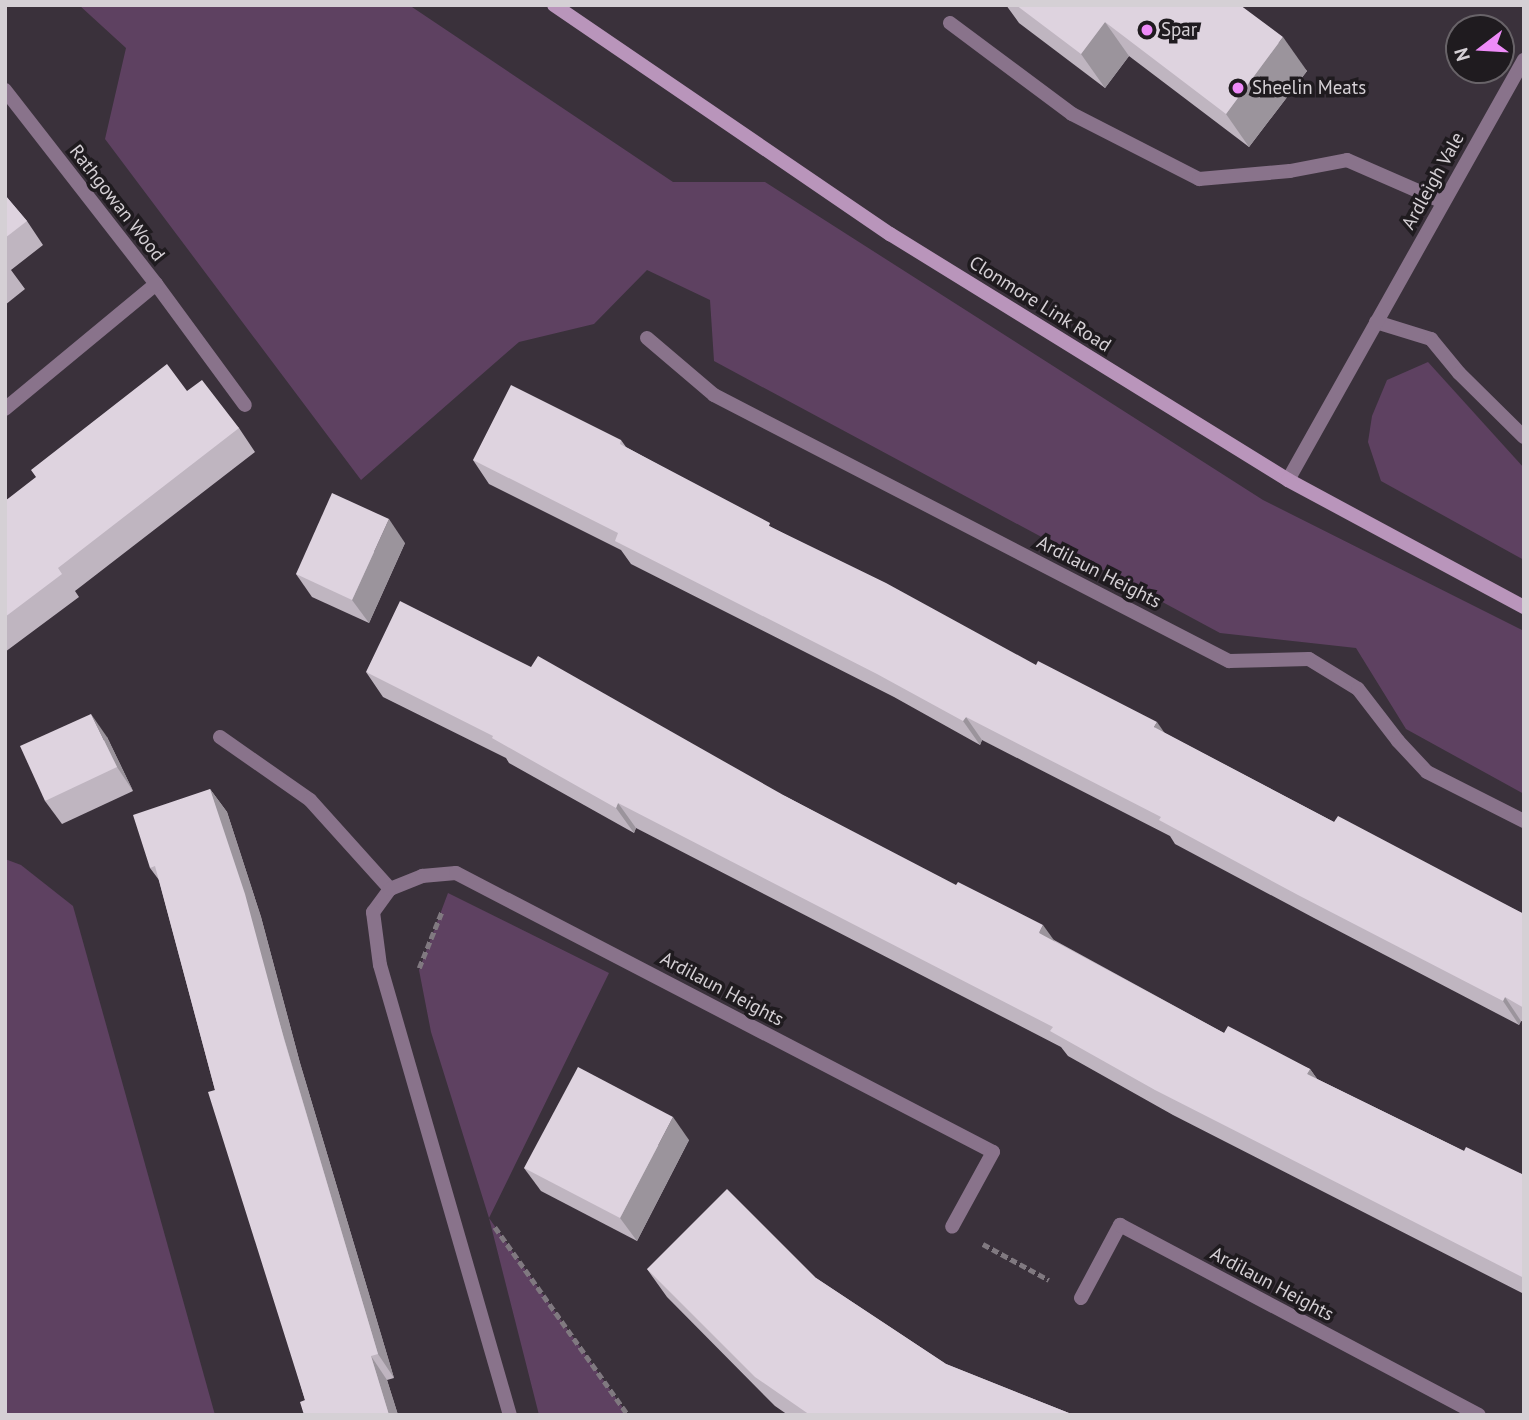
<!DOCTYPE html>
<style>
body{margin:0}
#map{position:relative;width:1529px;height:1420px;overflow:hidden;background:#3a313b;font-family:"PT Sans",sans-serif}
div>[style]{position:absolute}
.green>*{inset:0;background:#5e4161}
.path>*{height:4.5px;margin-top:-2.25px;transform-origin:0;background:repeating-linear-gradient(90deg,#807980 0 7px,transparent 0 10.5px)}
.lane>*{height:14px;margin:-7px;padding:0 7px;transform-origin:7px;border-radius:7px;background:#89738b}
.street>*{height:14px;margin:-7px;padding:0 7px;transform-origin:7px;border-radius:7px;background:#89738b}
.secondary>*{height:14px;margin:-7px;padding:0 7px;transform-origin:7px;border-radius:7px;background:#b995bb}
.wall>*{inset:0;background:#bfb5c0}
.shaded-wall>*{inset:0;background:#9b949c}
.building>*{inset:0;background:#ded3df}
.dots>*{width:19px;height:19px;translate:-50% -50%;box-sizing:border-box;border:4px solid #1f1b1f;border-radius:50%}
span{translate:-50% -50%;white-space:nowrap;text-align:center;line-height:1.15;-webkit-text-stroke:7px #1f1b1f;paint-order:stroke}
.poi-label{font-size:19px;color:#d5d0d5}
.left{translate:0 -50%;text-align:left}
.street-label{font-size:19px;color:#d5d0d5}
.frame{position:absolute;inset:0;border:7px solid #d5d0d5;pointer-events:none}
.north{position:absolute;left:1445px;top:14px;width:70px;height:70px;box-sizing:border-box;background:#1f1b1f;border:2px solid #686368;border-radius:50%;rotate:253deg;font-size:19px;font-weight:700;line-height:28px;text-align:center;color:#d5d0d5}
.north::after{content:'';display:block;margin:auto;width:24px;height:32px;background:#ee8bf8;clip-path:polygon(50% 0,100% 100%,50% 72%,0 100%)}
</style>
<div id="map">
<div class="green">
<div style="clip-path:polygon(79px 5px,409px 5px,673px 182px,765px 182px,1263px 500px,1524px 631px,1524px 794px,1406px 729px,1356px 648px,1220px 633px,714px 361px,710px 300px,647px 270px,594px 324px,519px 342px,361px 480px,105px 139px,126px 48px)"></div>
<div style="clip-path:polygon(1428px 362px,1524px 468px,1524px 560px,1381px 481px,1368px 442px,1372px 416px,1387px 380px)"></div>
<div style="clip-path:polygon(5px 859px,21px 865px,73px 906px,215px 1415px,5px 1415px)"></div>
<div style="clip-path:polygon(448px 893px,609px 973px,489px 1218px,628px 1415px,539px 1415px,489px 1218px,431px 1032px,419px 970px)"></div>
</div>
<div class="path">
<div style="left:419px;top:968px;width:61px;rotate:-68deg"></div>
<div style="left:495px;top:1227px;width:230px;rotate:54.7deg"></div>
<div style="left:983px;top:1244px;width:75px;rotate:28.6deg"></div>
</div>
<div class="lane">
<div style="left:950px;top:23px;width:152px;rotate:36.7deg"></div>
<div style="left:1072px;top:114px;width:143px;rotate:27.1deg"></div>
<div style="left:1199px;top:179px;width:91px;rotate:-5deg"></div>
<div style="left:1290px;top:171px;width:58px;rotate:-10.9deg"></div>
<div style="left:1347px;top:160px;width:105px;rotate:23.6deg"></div>
<div style="left:156px;top:284px;width:150px;rotate:53.7deg"></div>
</div>
<div class="street">
<div style="left:5px;top:90px;width:246px;rotate:52.1deg"></div>
<div style="left:156px;top:284px;width:196px;rotate:140.4deg"></div>
<div style="left:1376px;top:322px;width:58px;rotate:17.2deg"></div>
<div style="left:1431px;top:339px;width:44px;rotate:50.5deg"></div>
<div style="left:1459px;top:373px;width:91px;rotate:44.6deg"></div>
<div style="left:647px;top:338px;width:88px;rotate:40.4deg"></div>
<div style="left:714px;top:395px;width:580px;rotate:27.32deg"></div>
<div style="left:1229px;top:661px;width:80px;rotate:-1.4deg"></div>
<div style="left:1309px;top:659px;width:57px;rotate:31.5deg"></div>
<div style="left:1358px;top:689px;width:66px;rotate:52.4deg"></div>
<div style="left:1398px;top:741px;width:42px;rotate:46.9deg"></div>
<div style="left:1427px;top:772px;width:109px;rotate:26.8deg"></div>
<div style="left:1288px;top:480px;width:482px;rotate:-60.7deg"></div>
<div style="left:220px;top:737px;width:110px;rotate:35deg"></div>
<div style="left:310px;top:800px;width:120px;rotate:48deg"></div>
<div style="left:390px;top:889px;width:29px;rotate:126deg"></div>
<div style="left:373px;top:912px;width:53px;rotate:82.5deg"></div>
<div style="left:380px;top:965px;width:468px;rotate:73.9deg"></div>
<div style="left:390px;top:889px;width:35px;rotate:-22deg"></div>
<div style="left:422px;top:876px;width:34px;rotate:-5deg"></div>
<div style="left:456px;top:873px;width:605px;rotate:27.45deg"></div>
<div style="left:993px;top:1152px;width:85px;rotate:118.7deg"></div>
<div style="left:1081px;top:1298px;width:83px;rotate:-61.9deg"></div>
<div style="left:1120px;top:1225px;width:406px;rotate:27.9deg"></div>
</div>
<div class="secondary">
<div style="left:554px;top:5px;width:407px;rotate:34.3deg"></div>
<div style="left:890px;top:234px;width:468px;rotate:31.7deg"></div>
<div style="left:1288px;top:480px;width:268px;rotate:28.3deg"></div>
</div>
<div class="wall">
<div style="clip-path:polygon(1006px 5px,1240px 5px,1307px 71px,1249px 147px,1129px 56px,1105px 88px,1019px 23px)"></div>
<div style="clip-path:polygon(5px 195px,27px 221px,43px 245px,11px 270px,25px 289px,5px 305px)"></div>
<div style="clip-path:polygon(187px 391px,239px 428px,255px 452px,75px 591px,79px 597px,5px 652px,5px 501px)"></div>
<div style="clip-path:polygon(621px 440px,626px 447px,773px 528px,1334px 822px,1524px 914px,1524px 1022px,1521px 1021px,1519px 1025px,1314px 918px,1175px 844px,1170px 836px,982px 740px,980px 745px,894px 697px,631px 564px,621px 550px,489px 484px,473px 460px)"></div>
<div style="clip-path:polygon(405px 543px,369px 623px,312px 597px,296px 574px)"></div>
<div style="clip-path:polygon(366px 672px,785px 796px,1054px 940px,1224px 1033px,1310px 1069px,1317px 1079px,1464px 1151px,1524px 1175px,1524px 1294px,1173px 1115px,1068px 1056px,1061px 1047px,636px 828px,634px 833px,509px 763px,506px 758px,383px 697px)"></div>
<div style="clip-path:polygon(107px 737px,133px 791px,62px 824px,45px 801px)"></div>
<div style="clip-path:polygon(210px 789px,227px 812px,261px 917px,300px 1063px,394px 1378px,387px 1380px,398px 1415px,304px 1415px,305px 1400px,215px 1090px,159px 880px,150px 868px)"></div>
<div style="clip-path:polygon(689px 1140px,637px 1241px,541px 1191px,524px 1168px)"></div>
<div style="clip-path:polygon(647px 1269px,816px 1278px,946px 1364px,1074px 1415px,788px 1415px,775px 1406px,667px 1297px)"></div>
</div>
<div class="shaded-wall">
<div style="clip-path:polygon(1105px 22px,1129px 56px,1105px 88px,1081px 54px)"></div>
<div style="clip-path:polygon(1283px 37px,1307px 71px,1249px 147px,1226px 114px)"></div>
<div style="clip-path:polygon(389px 519px,405px 543px,369px 623px,352px 600px)"></div>
<div style="clip-path:polygon(91px 714px,107px 737px,133px 791px,117px 767px)"></div>
<div style="clip-path:polygon(966px 717px,982px 740px,980px 745px,963px 721px)"></div>
<div style="clip-path:polygon(1157px 722px,1173px 745px,1154px 727px)"></div>
<div style="clip-path:polygon(210px 789px,227px 812px,261px 917px,300px 1063px,394px 1378px,378px 1354px)"></div>
<div style="clip-path:polygon(618px 803px,636px 828px,634px 833px,616px 808px)"></div>
<div style="clip-path:polygon(1043px 925px,1061px 950px,1039px 933px)"></div>
<div style="clip-path:polygon(1505px 997px,1521px 1021px,1519px 1025px,1503px 1001px)"></div>
<div style="clip-path:polygon(1310px 1069px,1328px 1094px,1307px 1074px)"></div>
<div style="clip-path:polygon(673px 1117px,689px 1140px,637px 1241px,620px 1218px)"></div>
<div style="clip-path:polygon(371px 1356px,387px 1380px,398px 1415px,389px 1415px)"></div>
</div>
<div class="building">
<div style="clip-path:polygon(1016px 5px,1240px 5px,1283px 37px,1226px 114px,1105px 22px,1081px 54px)"></div>
<div style="clip-path:polygon(5px 195px,27px 221px,5px 238px)"></div>
<div style="clip-path:polygon(167px 364px,187px 391px,202px 380px,239px 428px,58px 568px,62px 574px,5px 617px,5px 501px,36px 477px,31px 470px)"></div>
<div style="clip-path:polygon(511px 385px,621px 440px,620px 444px,770px 523px,769px 526px,886px 583px,1036px 665px,1038px 661px,1157px 722px,1154px 727px,1334px 822px,1338px 816px,1524px 914px,1524px 1008px,1505px 997px,1503px 1001px,1298px 895px,1159px 820px,1161px 817px,966px 717px,963px 721px,877px 674px,615px 541px,618px 533px,473px 460px)"></div>
<div style="clip-path:polygon(332px 493px,389px 519px,352px 600px,296px 574px)"></div>
<div style="clip-path:polygon(400px 601px,531px 667px,538px 656px,785px 796px,956px 885px,958px 882px,1043px 925px,1039px 933px,1224px 1033px,1228px 1026px,1310px 1069px,1307px 1074px,1464px 1151px,1466px 1147px,1524px 1175px,1524px 1278px,1155px 1090px,1050px 1031px,1053px 1027px,618px 803px,616px 808px,492px 738px,493px 736px,366px 672px)"></div>
<div style="clip-path:polygon(91px 714px,117px 767px,45px 801px,20px 746px)"></div>
<div style="clip-path:polygon(210px 789px,245px 894px,284px 1039px,378px 1354px,371px 1356px,389px 1415px,304px 1415px,300px 1402px,305px 1400px,208px 1092px,215px 1090px,155px 866px,150px 868px,133px 815px)"></div>
<div style="clip-path:polygon(578px 1067px,673px 1117px,620px 1218px,524px 1168px)"></div>
<div style="clip-path:polygon(727px 1189px,816px 1278px,946px 1364px,1074px 1415px,810px 1415px,755px 1377px,647px 1269px)"></div>
</div>
<div class="dots">
<div style="left:1147px;top:30px;background:#ee8bf8"></div>
<div style="left:1238px;top:88px;background:#ee8bf8"></div>
</div>
<div class="poi-label">
<span class="left" style="left:1161px;top:30px">Spar</span>
<span class="left" style="left:1252px;top:88px">Sheelin Meats</span>
</div>
<div class="street-label">
<span style="left:1433px;top:181px;rotate:-61deg">Ardleigh Vale</span>
<span style="left:117px;top:203px;rotate:52deg">Rathgowan Wood</span>
<span style="left:1040px;top:304px;rotate:32deg">Clonmore Link Road</span>
<span style="left:1099px;top:572px;rotate:27deg">Ardilaun Heights</span>
<span style="left:722px;top:989px;rotate:28deg">Ardilaun Heights</span>
<span style="left:1272px;top:1284px;rotate:28deg">Ardilaun Heights</span>
</div>
<div class="frame"></div>
<div class="north">N</div>
</div>
